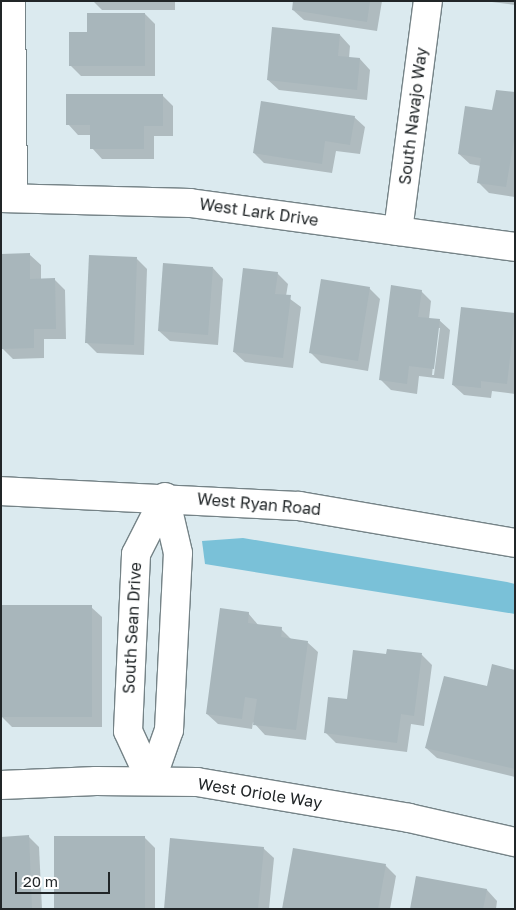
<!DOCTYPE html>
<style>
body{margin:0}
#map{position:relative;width:516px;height:910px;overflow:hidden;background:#dbeaef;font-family:"Golos Text",sans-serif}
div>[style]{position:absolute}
.green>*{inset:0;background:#7ac1d8}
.shadow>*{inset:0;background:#0003}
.building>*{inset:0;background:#a8b6bb}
.roads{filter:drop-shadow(1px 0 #758387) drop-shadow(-1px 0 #758387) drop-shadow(0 1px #758387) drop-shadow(0 -1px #758387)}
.street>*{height:28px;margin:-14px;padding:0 14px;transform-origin:14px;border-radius:14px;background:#fff}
.secondary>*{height:28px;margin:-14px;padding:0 14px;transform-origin:14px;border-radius:14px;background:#fff}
span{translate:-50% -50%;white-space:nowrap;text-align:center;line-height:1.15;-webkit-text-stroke:5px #fff;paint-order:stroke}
.street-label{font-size:16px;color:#212628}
.frame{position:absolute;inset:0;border:2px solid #212628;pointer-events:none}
.scale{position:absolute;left:15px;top:872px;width:95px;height:22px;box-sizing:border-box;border:2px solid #212628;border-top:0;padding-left:6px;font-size:15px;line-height:18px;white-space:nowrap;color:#212628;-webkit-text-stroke:4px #fff;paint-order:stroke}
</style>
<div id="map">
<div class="green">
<div style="clip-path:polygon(243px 538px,507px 582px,515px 584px,515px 614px,205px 564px,202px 541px)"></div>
</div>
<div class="shadow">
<div style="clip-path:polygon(93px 1px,175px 1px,175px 10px,102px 10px)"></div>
<div style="clip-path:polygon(295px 1px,382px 1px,377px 31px,304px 20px,293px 10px)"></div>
<div style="clip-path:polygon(492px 1px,515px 1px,515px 5px,492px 2px)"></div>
<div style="clip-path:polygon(145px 14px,155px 24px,155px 76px,81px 76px,70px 65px,88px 33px)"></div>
<div style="clip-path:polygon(340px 35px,350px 46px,349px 58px,360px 59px,370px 70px,367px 100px,279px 90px,268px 80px)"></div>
<div style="clip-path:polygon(515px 93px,515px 197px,489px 193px,479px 183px,481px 166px,470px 164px,459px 154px,494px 112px)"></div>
<div style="clip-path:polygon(163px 96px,173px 106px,173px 136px,154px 136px,154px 159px,102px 159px,92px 148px,92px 135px,78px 135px,68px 124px)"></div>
<div style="clip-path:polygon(354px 117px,365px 127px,360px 154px,336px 151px,332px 173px,264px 163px,254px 153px)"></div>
<div style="clip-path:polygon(30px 255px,41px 265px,41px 280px,54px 279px,65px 290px,66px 339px,44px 339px,44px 358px,13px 359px,2px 348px)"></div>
<div style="clip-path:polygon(137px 259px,147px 269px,144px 355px,97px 353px,86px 342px)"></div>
<div style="clip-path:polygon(213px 268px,223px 279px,218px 345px,170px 341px,159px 331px)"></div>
<div style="clip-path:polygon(277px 273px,288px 284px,286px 296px,301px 307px,293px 368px,245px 362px,234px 352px)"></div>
<div style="clip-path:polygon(369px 288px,380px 299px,368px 371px,321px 363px,311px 353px)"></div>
<div style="clip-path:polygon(evenodd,421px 291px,431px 301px,429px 319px,439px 320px,450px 330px,444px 379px,419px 376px,417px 394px,391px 390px,381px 380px,421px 291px,437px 328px,440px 328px,434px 375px,432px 375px,437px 328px)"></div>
<div style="clip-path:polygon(515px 314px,515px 394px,492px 391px,491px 398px,464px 395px,453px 385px)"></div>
<div style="clip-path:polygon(91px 607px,102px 617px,102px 727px,12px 727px,1px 716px)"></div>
<div style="clip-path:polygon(248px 613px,259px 626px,281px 629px,292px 640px,307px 642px,318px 652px,306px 740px,265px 735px,253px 722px,252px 729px,218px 724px,207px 714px)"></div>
<div style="clip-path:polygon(388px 650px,422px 655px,432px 665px,424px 726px,411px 724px,407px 752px,336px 743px,325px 732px,387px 656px)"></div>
<div style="clip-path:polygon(515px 672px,515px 777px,437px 758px,426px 748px,488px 687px)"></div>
<div style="clip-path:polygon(29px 837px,39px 847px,42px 909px,1px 909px)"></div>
<div style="clip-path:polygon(145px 838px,155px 848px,155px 909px,55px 909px)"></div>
<div style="clip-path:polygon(263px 848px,274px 858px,269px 909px,165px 909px)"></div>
<div style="clip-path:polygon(385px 865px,396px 876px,390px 909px,284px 909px)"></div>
<div style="clip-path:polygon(487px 890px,497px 901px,496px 909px,411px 909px)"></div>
</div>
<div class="building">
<div style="clip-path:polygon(293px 1px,370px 1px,367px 22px,292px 10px)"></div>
<div style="clip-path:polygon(87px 13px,145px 13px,145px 66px,69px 66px,69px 32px,87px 32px)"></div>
<div style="clip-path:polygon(272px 27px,340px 34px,338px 56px,360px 58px,357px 90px,267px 80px)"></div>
<div style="clip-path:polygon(496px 90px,515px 92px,515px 134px,506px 187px,477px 183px,481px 158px,458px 154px,465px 106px,492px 110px)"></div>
<div style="clip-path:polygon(66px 94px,163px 94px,163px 126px,144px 126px,144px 149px,90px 149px,90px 125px,66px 125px)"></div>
<div style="clip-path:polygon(261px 101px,355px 116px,350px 145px,325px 141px,322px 164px,253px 153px)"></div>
<div style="clip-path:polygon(30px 253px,30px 279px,55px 278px,56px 329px,34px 329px,34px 348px,1px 349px,1px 254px)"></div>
<div style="clip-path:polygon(89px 255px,137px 257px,134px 345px,85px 343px)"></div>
<div style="clip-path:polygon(163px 263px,213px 267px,208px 335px,158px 331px)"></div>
<div style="clip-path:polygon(243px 268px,278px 272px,275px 294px,291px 295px,283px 358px,233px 352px)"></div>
<div style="clip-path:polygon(321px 279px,370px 287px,358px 361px,309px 353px)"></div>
<div style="clip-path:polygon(391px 285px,422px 290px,418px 317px,440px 319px,434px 369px,409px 366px,407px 384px,379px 380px)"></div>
<div style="clip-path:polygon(461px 307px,515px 313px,507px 384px,481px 381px,481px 388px,452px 385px)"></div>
<div style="clip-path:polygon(1px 605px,92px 605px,92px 717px,1px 717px)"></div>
<div style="clip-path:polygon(220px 608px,249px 612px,248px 623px,282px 627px,281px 637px,308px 641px,296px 730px,253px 725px,257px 699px,245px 697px,242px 719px,206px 714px)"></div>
<div style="clip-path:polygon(387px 649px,422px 653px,414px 716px,401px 714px,397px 743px,324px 733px,328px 697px,347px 699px,353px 650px,386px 654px)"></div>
<div style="clip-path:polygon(492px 664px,515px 670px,515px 769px,425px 748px,444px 676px,487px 686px)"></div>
<div style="clip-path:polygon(29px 835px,32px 909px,1px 909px,1px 837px)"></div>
<div style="clip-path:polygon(54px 836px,145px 836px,145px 909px,54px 909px)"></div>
<div style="clip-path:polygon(170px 838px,264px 847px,258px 909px,164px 909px)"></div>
<div style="clip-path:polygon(293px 848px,386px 864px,378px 909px,282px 909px)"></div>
<div style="clip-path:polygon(416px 876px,487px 889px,483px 909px,410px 909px)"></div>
</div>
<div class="roads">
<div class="street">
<div style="left:11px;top:1px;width:196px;rotate:89.4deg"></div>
<div style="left:1px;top:198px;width:189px;rotate:1.5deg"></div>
<div style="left:190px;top:203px;width:328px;rotate:7.7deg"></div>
<div style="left:398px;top:231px;width:232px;rotate:-82.6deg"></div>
<div style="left:151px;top:781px;width:55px;rotate:-114.7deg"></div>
<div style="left:128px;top:731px;width:177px;rotate:-87.4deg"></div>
<div style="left:136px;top:554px;width:64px;rotate:-63deg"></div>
<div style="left:151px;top:781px;width:54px;rotate:-70.6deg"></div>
<div style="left:169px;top:730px;width:177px;rotate:-87.1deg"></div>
<div style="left:178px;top:553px;width:57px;rotate:-103.1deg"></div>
<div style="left:1px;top:785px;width:95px;rotate:-2.4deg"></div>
<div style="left:96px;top:781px;width:101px;rotate:0.6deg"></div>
<div style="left:197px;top:782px;width:215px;rotate:9.6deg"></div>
<div style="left:409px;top:818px;width:109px;rotate:12.8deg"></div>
</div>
<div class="secondary">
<div style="left:1px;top:491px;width:298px;rotate:2.9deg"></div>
<div style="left:299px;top:506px;width:219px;rotate:9.7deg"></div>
</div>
</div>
<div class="street-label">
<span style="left:413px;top:116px;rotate:-83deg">South Navajo Way</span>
<span style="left:259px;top:212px;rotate:8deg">West Lark Drive</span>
<span style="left:259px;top:504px;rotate:5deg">West Ryan Road</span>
<span style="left:132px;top:628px;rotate:-87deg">South Sean Drive</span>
<span style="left:260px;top:793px;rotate:9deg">West Oriole Way</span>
</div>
<div class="frame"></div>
<div class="scale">20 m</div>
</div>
